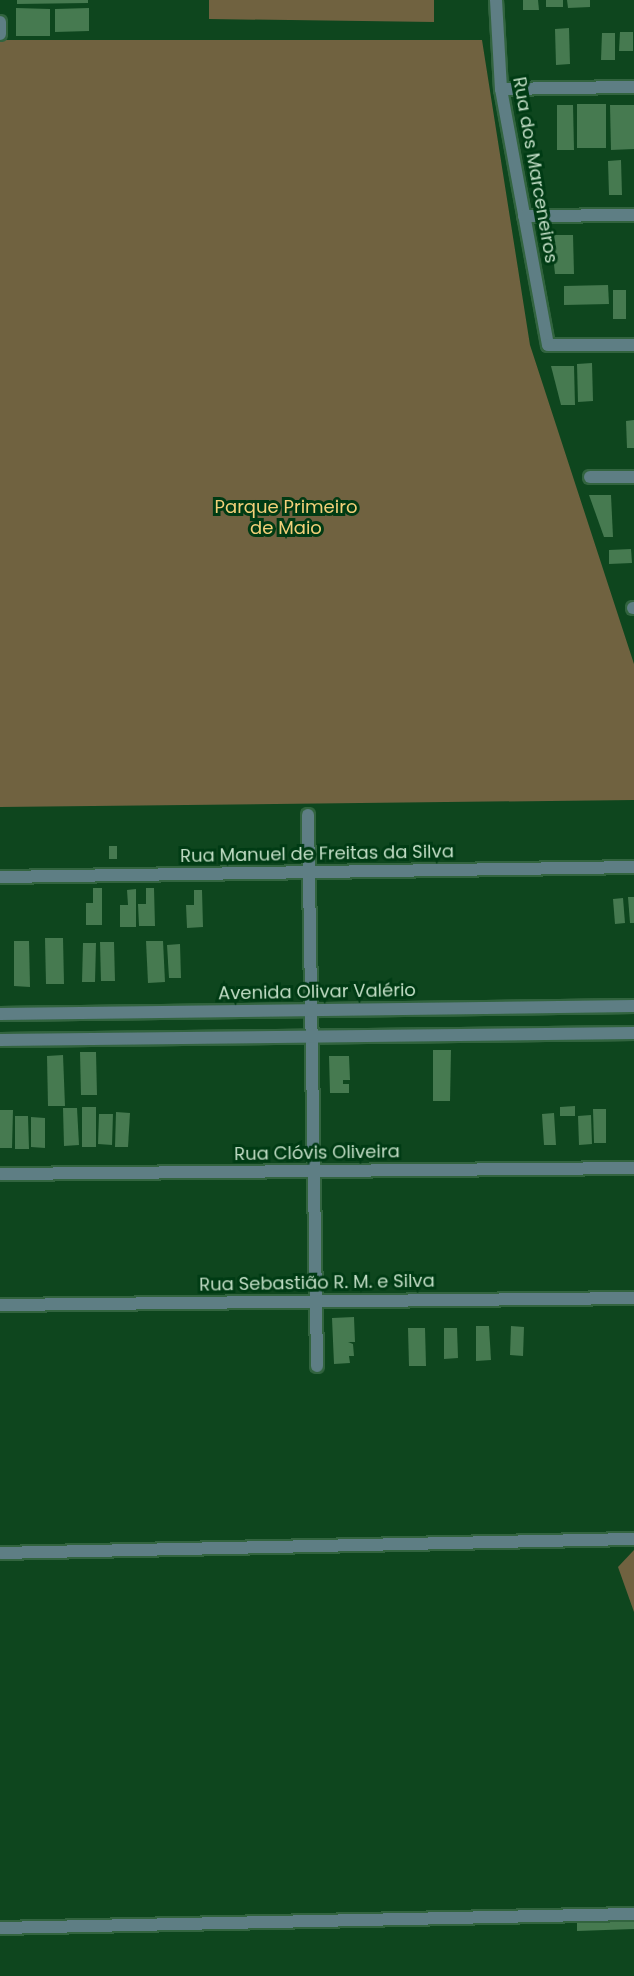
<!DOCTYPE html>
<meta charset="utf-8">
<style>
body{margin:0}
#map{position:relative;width:634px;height:1976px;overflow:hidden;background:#0e461e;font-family:Poppins,sans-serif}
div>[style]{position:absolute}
.green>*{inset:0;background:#706240}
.building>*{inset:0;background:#467a50}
.roads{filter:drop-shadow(2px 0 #32643f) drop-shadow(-2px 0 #32643f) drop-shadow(0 2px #32643f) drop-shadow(0 -2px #32643f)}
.minor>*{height:12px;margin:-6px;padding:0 6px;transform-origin:6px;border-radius:6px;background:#5e7e84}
.tertiary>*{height:12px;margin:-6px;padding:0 6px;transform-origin:6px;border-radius:6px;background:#5e7e84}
span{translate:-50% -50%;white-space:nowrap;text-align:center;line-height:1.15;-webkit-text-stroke:6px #003b14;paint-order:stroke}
.street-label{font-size:18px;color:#c1ddc5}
.park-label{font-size:18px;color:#f2d079}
</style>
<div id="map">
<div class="green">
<div style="clip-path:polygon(209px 0,434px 0,434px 22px,209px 19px)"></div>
<div style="clip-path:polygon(0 40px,482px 40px,530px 345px,634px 664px,634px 800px,0 807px)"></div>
<div style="clip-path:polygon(634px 1550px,634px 1612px,618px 1567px)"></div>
</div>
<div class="building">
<div style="clip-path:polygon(17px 0,88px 0,88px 3px,17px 4px)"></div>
<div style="clip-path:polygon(523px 0,538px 0,539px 10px,523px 10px)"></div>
<div style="clip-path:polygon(546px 0,563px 0,563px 7px,546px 7px)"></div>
<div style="clip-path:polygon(567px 0,590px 0,590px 7px,568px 8px)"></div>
<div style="clip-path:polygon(16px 8px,50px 9px,50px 36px,16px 36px)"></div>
<div style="clip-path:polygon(89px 8px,89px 31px,55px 32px,55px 9px)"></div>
<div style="clip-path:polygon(569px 28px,570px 64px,556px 65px,555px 29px)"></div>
<div style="clip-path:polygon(620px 32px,633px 32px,633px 51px,619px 51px)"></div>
<div style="clip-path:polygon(602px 33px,615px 33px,615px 60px,601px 60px)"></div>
<div style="clip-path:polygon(577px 104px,606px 104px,606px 148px,577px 148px)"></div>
<div style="clip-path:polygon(557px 105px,573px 105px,574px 150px,557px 150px)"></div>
<div style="clip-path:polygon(610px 105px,634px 105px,634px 149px,611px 150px)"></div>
<div style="clip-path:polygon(621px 160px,622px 195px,609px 195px,608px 161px)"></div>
<div style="clip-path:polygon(551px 235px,573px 235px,574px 274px,555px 274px)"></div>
<div style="clip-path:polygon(608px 285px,609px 304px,564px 305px,564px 286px)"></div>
<div style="clip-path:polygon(613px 290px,626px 290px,626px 319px,613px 319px)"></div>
<div style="clip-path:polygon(592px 363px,593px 401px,578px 402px,577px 364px)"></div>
<div style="clip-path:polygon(551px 366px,574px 366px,575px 405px,561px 405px)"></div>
<div style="clip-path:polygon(634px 420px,634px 448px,627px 448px,626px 421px)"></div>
<div style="clip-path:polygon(589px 495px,611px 495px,613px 537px,604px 537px)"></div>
<div style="clip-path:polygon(631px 549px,632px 563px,609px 564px,609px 550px)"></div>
<div style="clip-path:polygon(109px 846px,117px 846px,117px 859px,109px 859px)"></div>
<div style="clip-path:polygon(93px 888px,102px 888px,102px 925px,86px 925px,86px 903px,93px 903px)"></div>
<div style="clip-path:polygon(146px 888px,154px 888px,155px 926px,139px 926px,138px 904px,146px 904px)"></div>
<div style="clip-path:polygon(136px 889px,136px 927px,120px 927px,120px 905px,128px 905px,127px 890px)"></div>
<div style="clip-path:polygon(194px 890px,202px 890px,203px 927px,187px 928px,186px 905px,194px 905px)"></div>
<div style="clip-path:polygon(628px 897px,634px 897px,634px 923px,630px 923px)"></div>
<div style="clip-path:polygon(623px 898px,625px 923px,615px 924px,613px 899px)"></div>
<div style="clip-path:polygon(45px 938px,63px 938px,64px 984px,46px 984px)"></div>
<div style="clip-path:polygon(14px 941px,29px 941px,30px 987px,14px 986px)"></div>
<div style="clip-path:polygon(146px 941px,163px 941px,165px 982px,148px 983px)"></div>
<div style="clip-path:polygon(100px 942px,114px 942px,115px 981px,101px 981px)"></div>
<div style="clip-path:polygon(83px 943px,96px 943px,95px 982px,82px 982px)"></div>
<div style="clip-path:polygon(180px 944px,181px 978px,169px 978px,167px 945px)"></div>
<div style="clip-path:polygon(433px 1050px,451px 1050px,450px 1101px,433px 1101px)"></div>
<div style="clip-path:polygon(80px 1052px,96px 1052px,97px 1095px,81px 1095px)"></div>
<div style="clip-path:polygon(63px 1055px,65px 1106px,48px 1106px,47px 1056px)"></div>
<div style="clip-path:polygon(329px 1056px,349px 1056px,350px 1080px,343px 1080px,343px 1084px,349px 1084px,349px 1093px,330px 1093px)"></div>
<div style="clip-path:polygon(575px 1106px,575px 1116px,560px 1116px,560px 1107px)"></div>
<div style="clip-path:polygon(82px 1107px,96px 1107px,96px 1147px,82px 1147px)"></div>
<div style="clip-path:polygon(63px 1108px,77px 1108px,79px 1145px,64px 1146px)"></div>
<div style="clip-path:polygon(593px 1109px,606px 1109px,606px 1143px,594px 1143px)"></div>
<div style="clip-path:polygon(0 1110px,13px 1110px,12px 1148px,0 1148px)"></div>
<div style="clip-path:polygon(116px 1112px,130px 1113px,128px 1147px,115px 1147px)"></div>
<div style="clip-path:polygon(554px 1113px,556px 1145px,544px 1145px,542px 1114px)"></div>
<div style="clip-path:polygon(99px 1114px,113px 1114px,112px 1145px,98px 1144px)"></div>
<div style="clip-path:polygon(591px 1115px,592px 1144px,579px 1145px,578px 1116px)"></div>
<div style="clip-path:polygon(15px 1116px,28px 1116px,29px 1149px,15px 1149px)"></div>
<div style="clip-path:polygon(31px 1117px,45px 1118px,45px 1148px,31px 1147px)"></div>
<div style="clip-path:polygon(354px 1317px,355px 1342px,348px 1342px,353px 1344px,354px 1356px,349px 1356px,350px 1363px,334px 1364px,332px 1318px)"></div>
<div style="clip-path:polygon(476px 1326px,489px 1326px,491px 1360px,476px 1361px)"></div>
<div style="clip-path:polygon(511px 1326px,524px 1327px,523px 1356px,510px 1355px)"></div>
<div style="clip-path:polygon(408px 1328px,425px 1328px,426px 1366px,409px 1366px)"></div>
<div style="clip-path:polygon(444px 1328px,457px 1328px,458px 1358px,444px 1359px)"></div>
<div style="clip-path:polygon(634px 1918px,634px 1929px,577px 1931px,577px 1919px)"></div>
</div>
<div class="roads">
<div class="minor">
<div style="left:496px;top:0;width:89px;rotate:86.8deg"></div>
<div style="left:501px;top:89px;width:260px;rotate:79.6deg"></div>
<div style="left:548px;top:345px;width:86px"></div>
<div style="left:0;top:22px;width:12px;rotate:90deg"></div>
<div style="left:501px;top:89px;width:133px;rotate:-0.9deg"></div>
<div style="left:524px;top:216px;width:110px;rotate:-0.5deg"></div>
<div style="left:590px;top:477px;width:44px"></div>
<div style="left:633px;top:608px;width:1px"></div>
<div style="left:308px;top:815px;width:551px;rotate:89.06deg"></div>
<div style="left:0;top:877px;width:634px;rotate:-0.9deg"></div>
<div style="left:0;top:1014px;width:634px;rotate:-0.72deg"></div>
<div style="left:0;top:1040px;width:634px;rotate:-0.63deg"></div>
<div style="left:0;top:1174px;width:634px;rotate:-0.54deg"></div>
<div style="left:0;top:1553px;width:634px;rotate:-1.27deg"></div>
<div style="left:0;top:1928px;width:634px;rotate:-1.27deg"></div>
</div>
<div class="tertiary">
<div style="left:0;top:1305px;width:634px;rotate:-0.63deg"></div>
</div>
</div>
<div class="street-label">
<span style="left:535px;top:170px;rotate:80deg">Rua dos Marceneiros</span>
<span style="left:317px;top:854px;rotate:-1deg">Rua Manuel de Freitas da Silva</span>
<span style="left:317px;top:992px;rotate:-1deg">Avenida Olivar Valério</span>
<span style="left:317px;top:1153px;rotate:-1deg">Rua Clóvis Oliveira</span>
<span style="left:317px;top:1283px;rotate:-1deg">Rua Sebastião R. M. e Silva</span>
</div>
<div class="park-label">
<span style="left:286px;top:518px">Parque Primeiro<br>de Maio</span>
</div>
</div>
